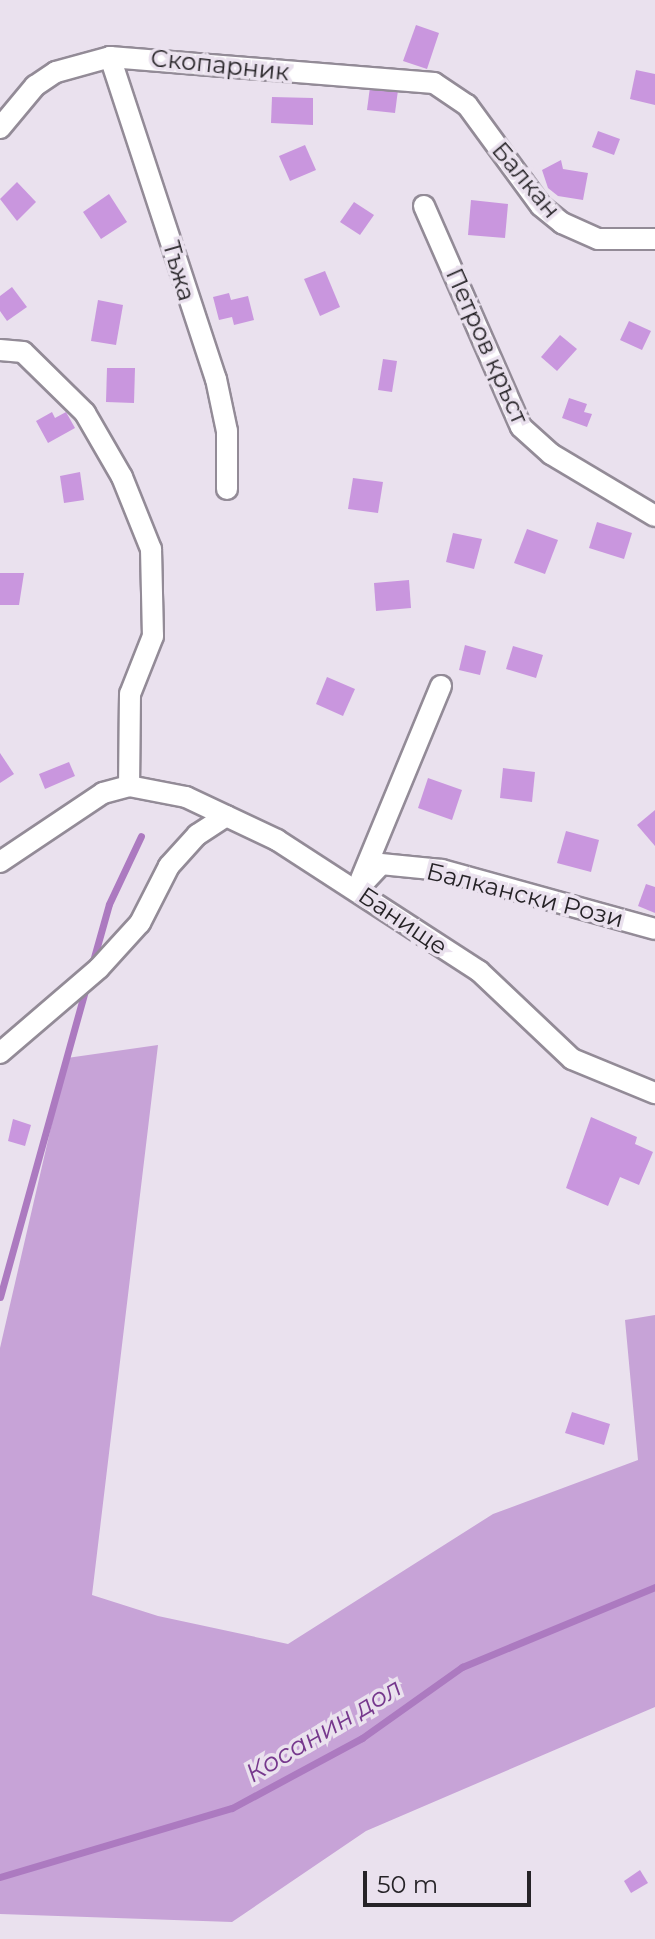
<!DOCTYPE html>
<meta charset="utf-8">
<style>
body{margin:0}
#map{position:relative;width:655px;height:1939px;overflow:hidden;background:#eae1ee;font-family:Montserrat,sans-serif}
div>[style]{position:absolute}
.green>*{inset:0;background:#c7a3d7}
.stream>*{height:7px;margin:-3.5px;padding:0 3.5px;transform-origin:3.5px;border-radius:3.5px;background:#ac7ac0}
.building>*{inset:0;background:#c996de}
.roads{filter:drop-shadow(2px 0 #938b97) drop-shadow(-2px 0 #938b97) drop-shadow(0 2px #938b97) drop-shadow(0 -2px #938b97)}
.street>*{height:20px;margin:-10px;padding:0 10px;transform-origin:10px;border-radius:10px;background:#fff}
span{translate:-50% -50%;white-space:nowrap;text-align:center;line-height:1.15;-webkit-text-stroke:7px #eae1ee;paint-order:stroke}
.street-label{font-size:24px;color:#262327}
.water-label{font-size:26px;color:#76388d;font-style:italic}
.scale{position:absolute;left:363px;top:1871px;width:168px;height:36px;box-sizing:border-box;border:4px solid #262327;border-top:0;padding-left:10px;font-size:24px;line-height:28px;white-space:nowrap;color:#262327;-webkit-text-stroke:6px #eae1ee;paint-order:stroke}
</style>
<div id="map">
<div class="green">
<div style="clip-path:polygon(158px 1045px,92px 1595px,158px 1616px,288px 1644px,493px 1514px,638px 1460px,625px 1320px,655px 1315px,655px 1707px,366px 1831px,232px 1922px,0 1914px,0 1348px,67px 1058px)"></div>
</div>
<div class="stream">
<div style="left:91px;top:968px;width:66px;rotate:-74.3deg"></div>
<div style="left:109px;top:904px;width:75px;rotate:-64.8deg"></div>
<div style="left:0;top:1297px;width:322px;rotate:-74.5deg"></div>
<div style="left:0;top:1877px;width:242px;rotate:-16.6deg"></div>
<div style="left:232px;top:1808px;width:148px;rotate:-28.3deg"></div>
<div style="left:362px;top:1738px;width:123px;rotate:-35.4deg"></div>
<div style="left:462px;top:1667px;width:209px;rotate:-22.5deg"></div>
</div>
<div class="building">
<div style="clip-path:polygon(416px 25px,439px 33px,427px 69px,403px 61px)"></div>
<div style="clip-path:polygon(636px 70px,655px 74px,655px 105px,630px 99px)"></div>
<div style="clip-path:polygon(370px 87px,398px 90px,395px 113px,367px 110px)"></div>
<div style="clip-path:polygon(272px 97px,313px 98px,313px 125px,271px 123px)"></div>
<div style="clip-path:polygon(598px 131px,620px 139px,614px 155px,592px 147px)"></div>
<div style="clip-path:polygon(305px 145px,316px 170px,290px 181px,279px 156px)"></div>
<div style="clip-path:polygon(561px 160px,563px 169px,588px 173px,583px 200px,558px 196px,548px 188px,542px 170px)"></div>
<div style="clip-path:polygon(17px 182px,36px 202px,17px 221px,0 199px)"></div>
<div style="clip-path:polygon(109px 194px,127px 222px,101px 239px,83px 212px)"></div>
<div style="clip-path:polygon(471px 200px,508px 204px,505px 238px,468px 235px)"></div>
<div style="clip-path:polygon(354px 202px,374px 215px,360px 235px,340px 222px)"></div>
<div style="clip-path:polygon(325px 271px,340px 307px,320px 316px,304px 279px)"></div>
<div style="clip-path:polygon(12px 287px,27px 307px,7px 321px,0 311px,0 296px)"></div>
<div style="clip-path:polygon(229px 293px,231px 300px,248px 296px,254px 320px,234px 325px,232px 317px,219px 320px,213px 297px)"></div>
<div style="clip-path:polygon(98px 300px,123px 305px,116px 345px,91px 341px)"></div>
<div style="clip-path:polygon(629px 321px,651px 331px,642px 350px,620px 340px)"></div>
<div style="clip-path:polygon(560px 335px,577px 349px,557px 371px,541px 357px)"></div>
<div style="clip-path:polygon(383px 359px,397px 361px,392px 392px,378px 390px)"></div>
<div style="clip-path:polygon(107px 368px,135px 368px,134px 403px,106px 402px)"></div>
<div style="clip-path:polygon(569px 398px,587px 404px,584px 412px,592px 414px,587px 427px,562px 418px)"></div>
<div style="clip-path:polygon(52px 412px,55px 418px,66px 412px,75px 428px,48px 443px,36px 421px)"></div>
<div style="clip-path:polygon(80px 472px,84px 500px,64px 503px,60px 476px)"></div>
<div style="clip-path:polygon(353px 478px,383px 482px,378px 513px,348px 509px)"></div>
<div style="clip-path:polygon(597px 522px,632px 533px,624px 559px,589px 548px)"></div>
<div style="clip-path:polygon(527px 529px,558px 540px,545px 574px,514px 563px)"></div>
<div style="clip-path:polygon(453px 533px,482px 539px,474px 569px,446px 562px)"></div>
<div style="clip-path:polygon(0 573px,24px 573px,19px 605px,0 605px)"></div>
<div style="clip-path:polygon(409px 580px,411px 608px,376px 611px,374px 583px)"></div>
<div style="clip-path:polygon(465px 645px,486px 651px,480px 675px,459px 670px)"></div>
<div style="clip-path:polygon(513px 646px,543px 655px,536px 678px,506px 669px)"></div>
<div style="clip-path:polygon(327px 677px,355px 689px,343px 716px,316px 704px)"></div>
<div style="clip-path:polygon(0 753px,14px 774px,0 783px)"></div>
<div style="clip-path:polygon(69px 762px,75px 776px,45px 789px,39px 774px)"></div>
<div style="clip-path:polygon(503px 768px,535px 772px,532px 802px,500px 798px)"></div>
<div style="clip-path:polygon(428px 778px,462px 790px,452px 820px,418px 808px)"></div>
<div style="clip-path:polygon(655px 810px,655px 846px,637px 825px)"></div>
<div style="clip-path:polygon(566px 831px,599px 840px,591px 872px,557px 863px)"></div>
<div style="clip-path:polygon(646px 884px,655px 887px,655px 913px,638px 906px)"></div>
<div style="clip-path:polygon(591px 1117px,637px 1137px,635px 1144px,653px 1152px,639px 1185px,620px 1177px,608px 1206px,566px 1188px)"></div>
<div style="clip-path:polygon(13px 1119px,31px 1125px,25px 1146px,8px 1141px)"></div>
<div style="clip-path:polygon(572px 1412px,610px 1424px,604px 1445px,565px 1433px)"></div>
<div style="clip-path:polygon(640px 1870px,648px 1883px,631px 1893px,624px 1881px)"></div>
</div>
<div class="roads">
<div class="street">
<div style="left:110px;top:57px;width:339px;rotate:71.8deg"></div>
<div style="left:216px;top:379px;width:53px;rotate:78.1deg"></div>
<div style="left:227px;top:431px;width:58px;rotate:90deg"></div>
<div style="left:0;top:128px;width:55px;rotate:-50.2deg"></div>
<div style="left:35px;top:86px;width:25px;rotate:-34deg"></div>
<div style="left:56px;top:72px;width:56px;rotate:-15.5deg"></div>
<div style="left:110px;top:57px;width:325px;rotate:4.6deg"></div>
<div style="left:434px;top:83px;width:40px;rotate:34deg"></div>
<div style="left:467px;top:105px;width:125px;rotate:53.8deg"></div>
<div style="left:541px;top:206px;width:27px;rotate:39deg"></div>
<div style="left:562px;top:223px;width:39px;rotate:24deg"></div>
<div style="left:598px;top:239px;width:57px"></div>
<div style="left:424px;top:206px;width:241px;rotate:66.3deg"></div>
<div style="left:521px;top:427px;width:40px;rotate:42deg"></div>
<div style="left:551px;top:454px;width:121px;rotate:30.8deg"></div>
<div style="left:0;top:350px;width:23px;rotate:5deg"></div>
<div style="left:23px;top:352px;width:87px;rotate:44.5deg"></div>
<div style="left:85px;top:413px;width:74px;rotate:60deg"></div>
<div style="left:122px;top:477px;width:78px;rotate:68.1deg"></div>
<div style="left:151px;top:549px;width:87px;rotate:88.7deg"></div>
<div style="left:153px;top:636px;width:62px;rotate:111.6deg"></div>
<div style="left:130px;top:694px;width:92px;rotate:90.6deg"></div>
<div style="left:0;top:862px;width:124px;rotate:-33.8deg"></div>
<div style="left:103px;top:793px;width:27px;rotate:-15deg"></div>
<div style="left:129px;top:786px;width:58px;rotate:10.9deg"></div>
<div style="left:186px;top:797px;width:101px;rotate:25.3deg"></div>
<div style="left:277px;top:840px;width:241px;rotate:33deg"></div>
<div style="left:479px;top:971px;width:128px;rotate:43.4deg"></div>
<div style="left:572px;top:1059px;width:90px;rotate:22.3deg"></div>
<div style="left:361px;top:879px;width:209px;rotate:-67.5deg"></div>
<div style="left:357px;top:890px;width:35px;rotate:-47deg"></div>
<div style="left:381px;top:864px;width:61px;rotate:5.6deg"></div>
<div style="left:442px;top:870px;width:221px;rotate:15.5deg"></div>
<div style="left:0;top:1053px;width:130px;rotate:-40.6deg"></div>
<div style="left:99px;top:968px;width:61px;rotate:-47.7deg"></div>
<div style="left:140px;top:923px;width:64px;rotate:-63deg"></div>
<div style="left:169px;top:866px;width:42px;rotate:-47.9deg"></div>
<div style="left:197px;top:835px;width:35px;rotate:-33deg"></div>
</div>
</div>
<div class="street-label">
<span style="left:220px;top:65px;rotate:6deg">Скопарник</span>
<span style="left:526px;top:180px;rotate:50deg">Балкан</span>
<span style="left:179px;top:271px;rotate:74deg">Тъжа</span>
<span style="left:487px;top:346px;rotate:66deg">Петров кръст</span>
<span style="left:525px;top:895px;rotate:14deg">Балкански Рози</span>
<span style="left:403px;top:921px;rotate:34deg">Банище</span>
</div>
<div class="water-label">
<span style="left:324px;top:1731px;rotate:-31deg">Косанин дол</span>
</div>
<div class="scale">50 m</div>
</div>
